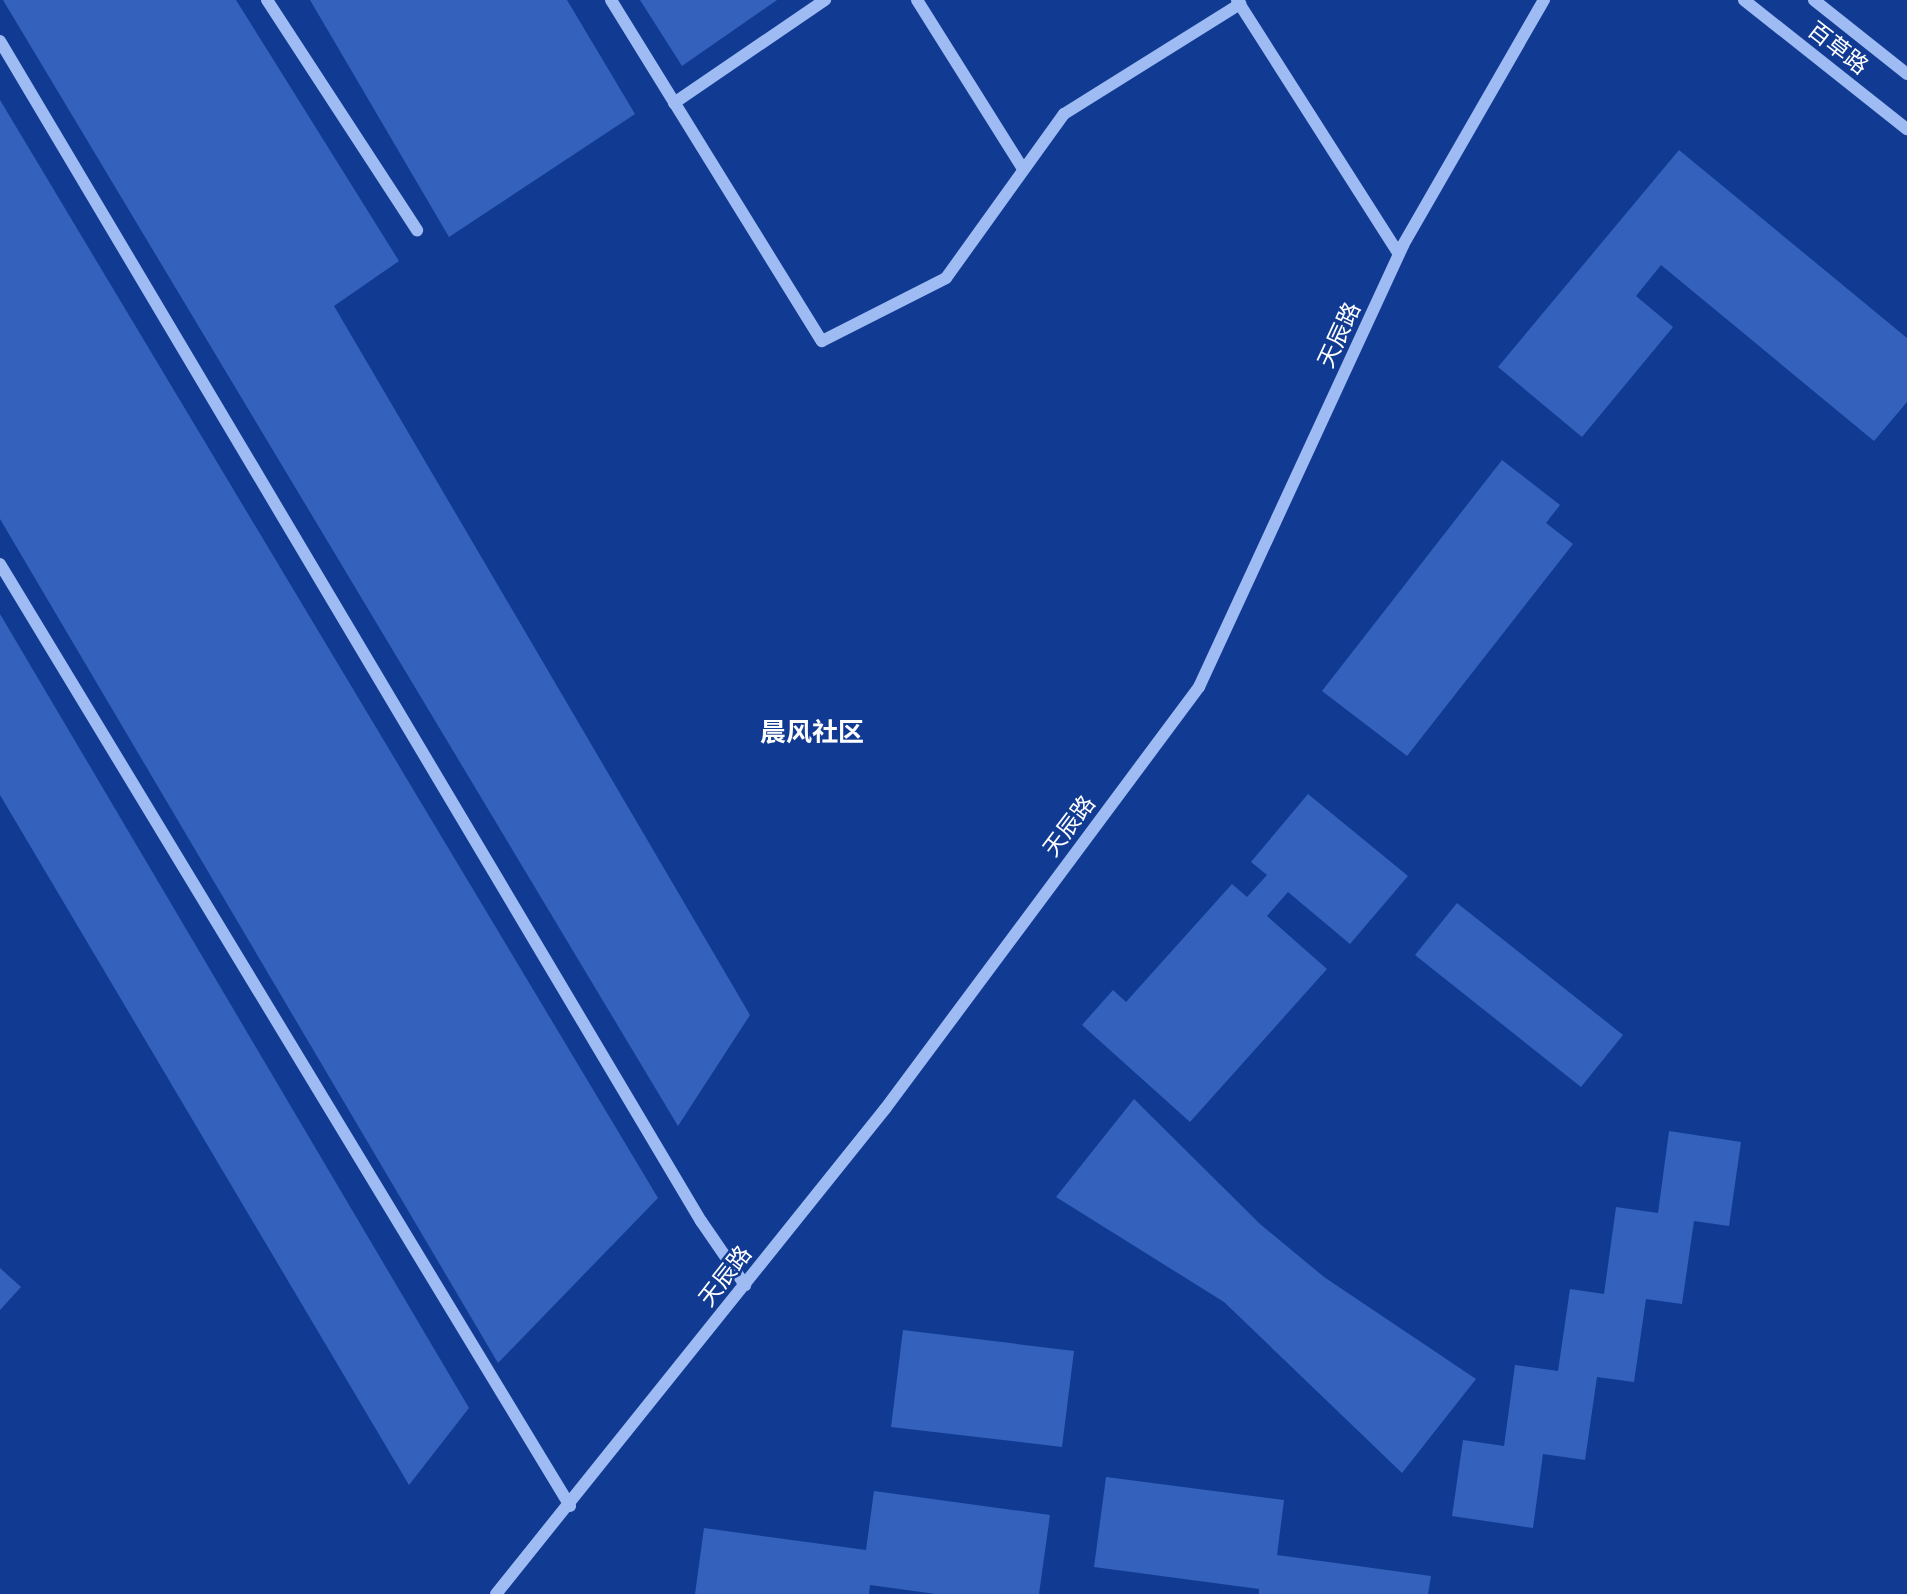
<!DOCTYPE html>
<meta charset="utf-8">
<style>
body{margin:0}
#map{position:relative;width:1907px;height:1594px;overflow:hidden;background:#113b93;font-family:Cabin,"Noto Sans SC",sans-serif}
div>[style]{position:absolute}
.building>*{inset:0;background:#3461bb}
.minor>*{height:12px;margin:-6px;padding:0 6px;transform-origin:6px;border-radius:6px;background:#9ebbf3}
span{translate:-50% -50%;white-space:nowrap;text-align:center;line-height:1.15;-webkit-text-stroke:5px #113b93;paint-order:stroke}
.street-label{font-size:23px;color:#fff}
.quarter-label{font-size:26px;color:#fff;font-weight:700}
</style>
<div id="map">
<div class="building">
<div style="clip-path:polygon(3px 0,236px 0,399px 261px,334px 306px,750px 1015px,678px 1126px)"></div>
<div style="clip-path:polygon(310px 0,567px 0,635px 114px,449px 237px)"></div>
<div style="clip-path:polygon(640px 0,777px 0,682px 66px)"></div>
<div style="clip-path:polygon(0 100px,658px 1198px,498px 1363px,0 519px)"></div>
<div style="clip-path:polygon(1679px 150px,1907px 338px,1907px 402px,1874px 441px,1661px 265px,1636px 296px,1673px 327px,1582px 437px,1498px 367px)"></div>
<div style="clip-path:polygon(1502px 460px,1560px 505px,1546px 523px,1573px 544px,1407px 756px,1322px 691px)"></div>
<div style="clip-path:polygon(0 614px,469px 1408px,409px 1485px,0 795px)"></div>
<div style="clip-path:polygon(1308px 794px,1408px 876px,1350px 944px,1288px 892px,1267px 916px,1327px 969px,1190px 1122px,1082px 1025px,1113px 990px,1126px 1002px,1232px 884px,1247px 897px,1267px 875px,1251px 862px)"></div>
<div style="clip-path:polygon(1457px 903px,1623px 1035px,1581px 1087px,1415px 955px)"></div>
<div style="clip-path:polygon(1134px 1099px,1260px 1224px,1324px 1277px,1476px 1379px,1402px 1473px,1224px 1302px,1056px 1197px)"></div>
<div style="clip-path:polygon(1669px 1131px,1741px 1142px,1729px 1226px,1694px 1221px,1682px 1304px,1646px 1299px,1634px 1382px,1597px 1377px,1585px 1460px,1543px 1454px,1533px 1528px,1452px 1516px,1463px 1440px,1504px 1446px,1515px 1365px,1558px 1371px,1570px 1289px,1604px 1294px,1616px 1207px,1658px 1213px)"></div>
<div style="clip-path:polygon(0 1268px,21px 1287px,0 1310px)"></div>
<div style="clip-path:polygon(903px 1330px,1074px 1351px,1062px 1447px,891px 1427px)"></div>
<div style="clip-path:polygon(1106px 1477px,1284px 1500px,1277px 1555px,1431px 1576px,1428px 1594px,1259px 1594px,1259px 1589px,1094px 1567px)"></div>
<div style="clip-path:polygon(874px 1491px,1050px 1515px,1039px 1594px,936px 1594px,870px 1585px,869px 1594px,695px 1594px,704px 1528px,866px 1550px)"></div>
</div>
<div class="minor">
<div style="left:267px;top:0;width:275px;rotate:56.9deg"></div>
<div style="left:611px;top:0;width:401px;rotate:58.3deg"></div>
<div style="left:822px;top:341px;width:139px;rotate:-26.9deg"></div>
<div style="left:946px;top:278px;width:202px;rotate:-54.3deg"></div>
<div style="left:1064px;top:114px;width:208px;rotate:-32deg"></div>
<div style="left:917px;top:0;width:199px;rotate:57.9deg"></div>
<div style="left:1237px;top:0;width:301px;rotate:57.5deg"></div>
<div style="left:1744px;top:0;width:208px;rotate:38.4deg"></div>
<div style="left:1814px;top:0;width:119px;rotate:38.5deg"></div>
<div style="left:0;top:41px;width:1373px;rotate:59.29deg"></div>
<div style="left:701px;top:1221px;width:78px;rotate:55.5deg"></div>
<div style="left:674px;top:103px;width:183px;rotate:-34.3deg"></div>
<div style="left:0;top:564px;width:1101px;rotate:58.82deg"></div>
<div style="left:496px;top:1594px;width:622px;rotate:-51.27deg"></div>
<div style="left:885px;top:1109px;width:526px;rotate:-53.35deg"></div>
<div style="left:1199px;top:687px;width:487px;rotate:-65.2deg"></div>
<div style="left:1403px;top:245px;width:283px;rotate:-60.1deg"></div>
</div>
<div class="street-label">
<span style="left:1838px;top:48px;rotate:38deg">百草路</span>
<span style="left:1339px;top:335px;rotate:-65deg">天辰路</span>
<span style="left:1069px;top:826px;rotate:-53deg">天辰路</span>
<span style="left:725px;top:1276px;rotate:-52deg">天辰路</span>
</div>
<div class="quarter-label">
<span style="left:812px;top:733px">晨风社区</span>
</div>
</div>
